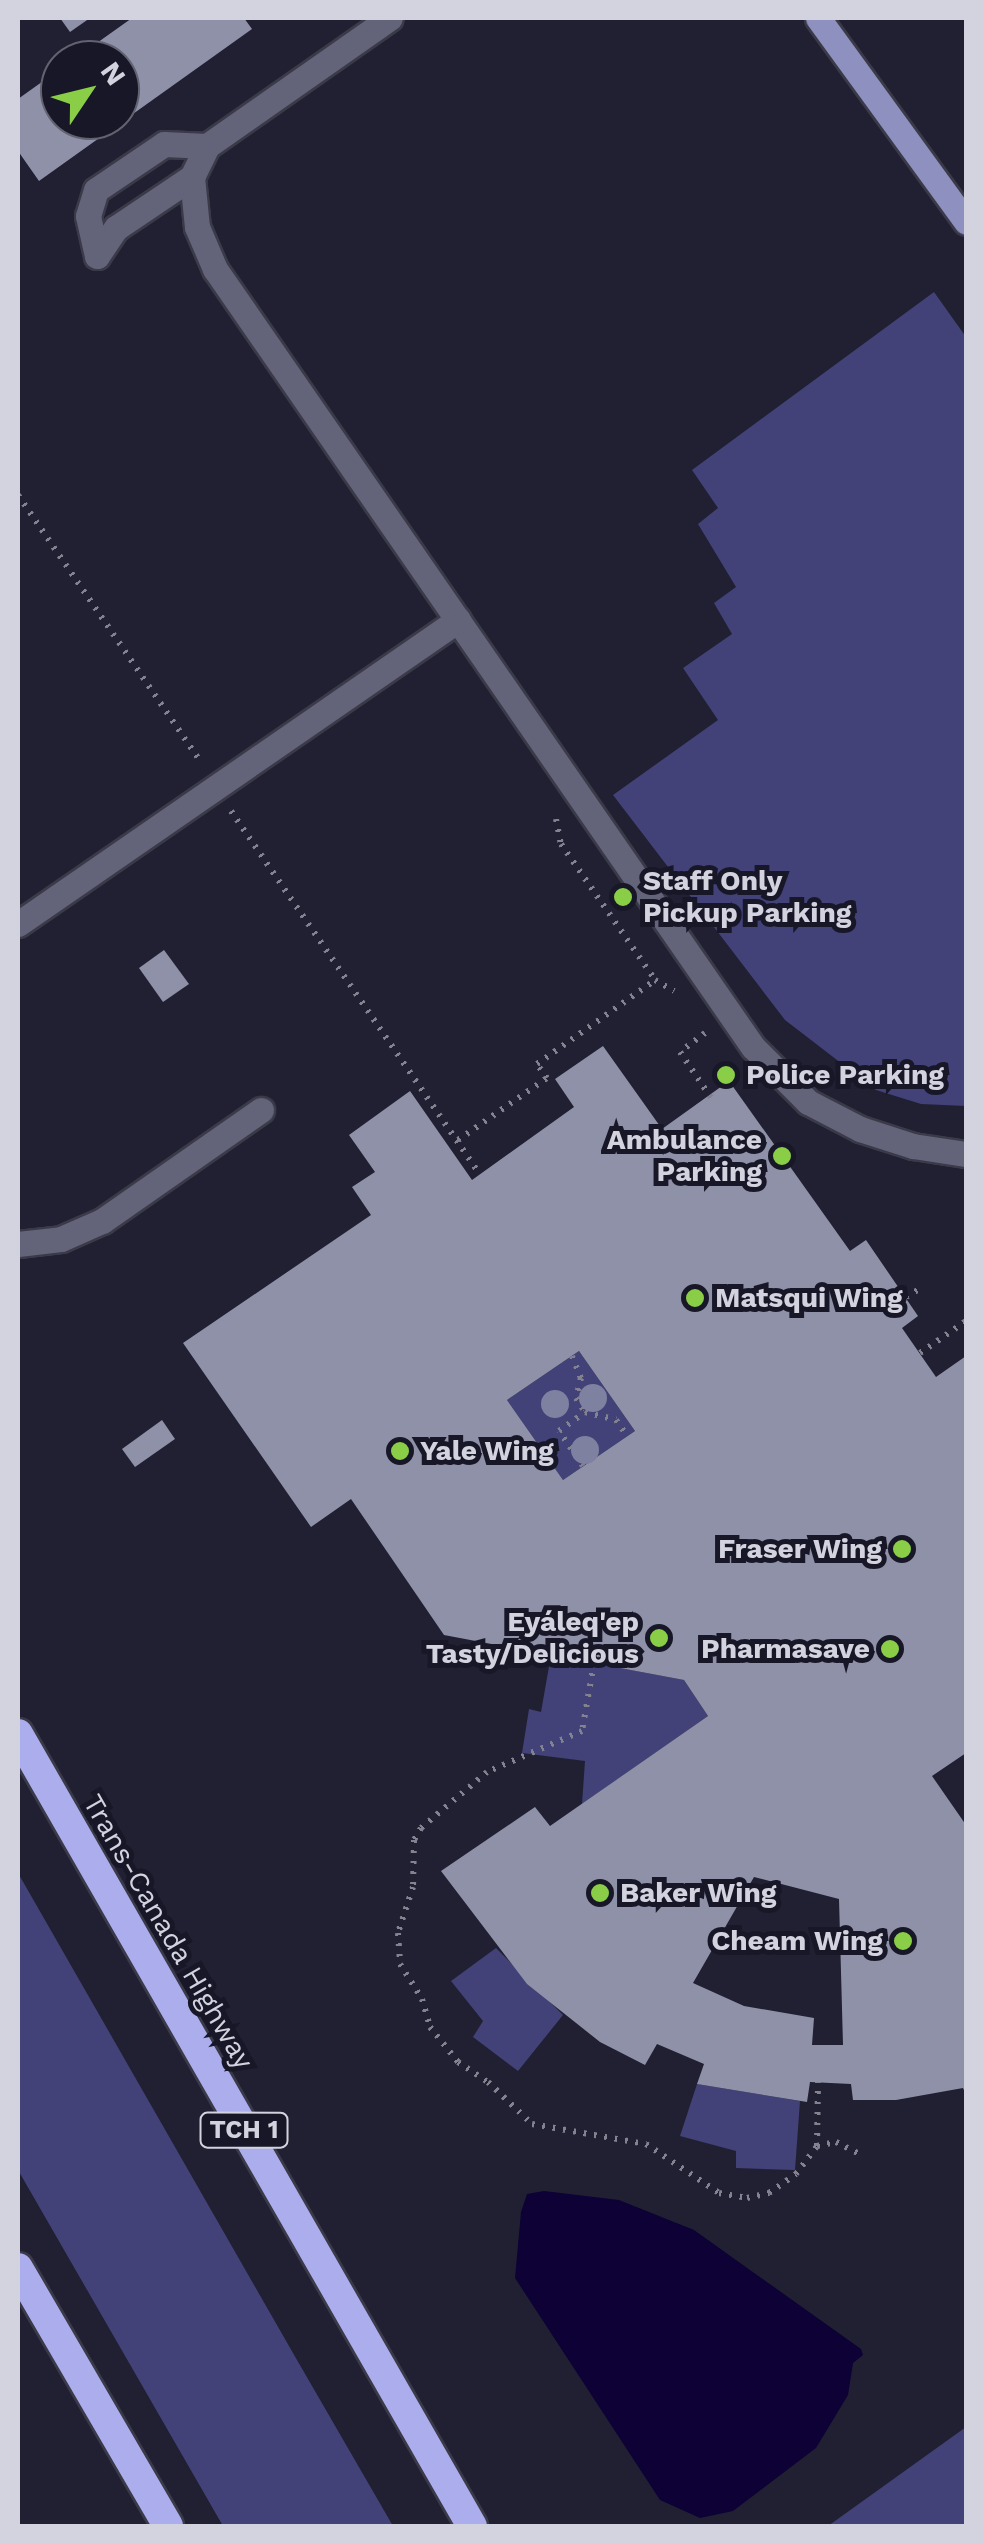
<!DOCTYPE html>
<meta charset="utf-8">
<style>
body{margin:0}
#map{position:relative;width:984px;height:2544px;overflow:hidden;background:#202032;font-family:"Work Sans",sans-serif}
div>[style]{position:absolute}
.green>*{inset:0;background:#424178}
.water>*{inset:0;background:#0d0136}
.building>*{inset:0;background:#8f91a8}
.path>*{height:6px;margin-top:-3px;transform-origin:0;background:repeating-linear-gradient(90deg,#828291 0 2.5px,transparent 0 10.5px)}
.roads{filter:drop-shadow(2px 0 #3a3a49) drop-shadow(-2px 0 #3a3a49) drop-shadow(0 2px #3a3a49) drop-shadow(0 -2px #3a3a49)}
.minor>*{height:25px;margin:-12.5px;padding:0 12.5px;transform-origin:12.5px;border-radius:12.5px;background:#636479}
.major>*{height:25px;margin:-12.5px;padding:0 12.5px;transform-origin:12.5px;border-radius:12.5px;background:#8e90bf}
.highway>*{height:30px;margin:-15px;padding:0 15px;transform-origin:15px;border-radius:15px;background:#abaded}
.trees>*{width:28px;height:28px;margin:-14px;border-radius:50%;background:#7f81a1}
.dots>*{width:28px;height:28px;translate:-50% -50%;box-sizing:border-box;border:5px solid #171728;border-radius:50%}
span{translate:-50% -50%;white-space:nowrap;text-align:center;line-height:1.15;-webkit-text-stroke:10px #171728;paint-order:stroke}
.shield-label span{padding:2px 8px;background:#171728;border:2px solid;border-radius:8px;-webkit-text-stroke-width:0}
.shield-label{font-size:25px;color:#d2d3df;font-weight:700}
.poi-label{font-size:28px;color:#d2d3df;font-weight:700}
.left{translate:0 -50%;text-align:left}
.right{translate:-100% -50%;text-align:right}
.street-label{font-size:28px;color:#d2d3df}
.frame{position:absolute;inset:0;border:20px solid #d2d3df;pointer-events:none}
.north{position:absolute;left:40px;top:40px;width:100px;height:100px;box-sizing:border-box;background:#171728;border:2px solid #626271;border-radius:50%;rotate:55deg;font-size:28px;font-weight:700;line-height:40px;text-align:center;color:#d2d3df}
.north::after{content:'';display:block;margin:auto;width:35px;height:45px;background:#8ace47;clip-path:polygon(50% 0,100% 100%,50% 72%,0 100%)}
</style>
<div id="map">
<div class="green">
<div style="clip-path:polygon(934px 292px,966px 337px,966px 1106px,921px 1104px,876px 1090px,785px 1020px,613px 795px,718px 720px,683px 668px,732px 634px,714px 603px,736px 587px,698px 524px,718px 508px,692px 470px)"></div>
<div style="clip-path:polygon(579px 1351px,635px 1431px,563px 1480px,507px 1400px)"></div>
<div style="clip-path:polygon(551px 1655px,684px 1680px,708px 1716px,582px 1804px,585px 1761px,522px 1753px,529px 1709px,541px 1712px)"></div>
<div style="clip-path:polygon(18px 1873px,297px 2360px,393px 2526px,223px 2526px,18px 2170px)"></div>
<div style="clip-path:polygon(496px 1948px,563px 2015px,518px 2071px,473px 2037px,483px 2021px,451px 1981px)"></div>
<div style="clip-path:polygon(697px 2084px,800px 2101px,795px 2170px,736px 2168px,736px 2151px,680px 2136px)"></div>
<div style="clip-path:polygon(966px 2427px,966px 2526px,828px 2526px)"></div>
</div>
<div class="water">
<div style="clip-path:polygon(544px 2191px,619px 2200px,694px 2230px,861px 2349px,863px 2355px,853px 2363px,848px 2395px,816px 2448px,733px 2511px,700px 2518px,660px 2500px,515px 2278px,521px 2212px,527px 2194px)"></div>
</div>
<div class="building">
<div style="clip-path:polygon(60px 18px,90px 18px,70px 32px)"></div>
<div style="clip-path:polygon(132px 18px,244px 18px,252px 29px,39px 181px,18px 151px,18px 99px,60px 69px,60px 120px,120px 120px,120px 60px,73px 60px)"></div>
<div style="clip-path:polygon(164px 950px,189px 984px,163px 1002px,139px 968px)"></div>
<div style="clip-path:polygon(evenodd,603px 1046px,662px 1129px,729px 1081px,850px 1251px,866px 1240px,918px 1316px,902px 1328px,936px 1377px,966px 1356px,966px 1753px,932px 1776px,966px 1825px,966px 2095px,963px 2088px,896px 2100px,853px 2100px,851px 2084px,810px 2082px,807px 2102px,697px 2084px,704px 2064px,657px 2044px,645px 2065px,600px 2042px,527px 1984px,441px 1871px,535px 1807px,550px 1826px,708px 1716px,684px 1680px,444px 1635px,351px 1499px,311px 1527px,183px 1343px,371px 1215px,352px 1187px,375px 1172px,349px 1135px,410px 1091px,472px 1180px,574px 1107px,555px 1079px,603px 1046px,579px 1351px,635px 1431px,563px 1480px,507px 1400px,579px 1351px,603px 1046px,754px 1877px,839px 1899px,843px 2045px,812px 2045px,814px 2018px,744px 2006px,693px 1983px,754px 1877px)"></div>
<div style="clip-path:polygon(162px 1420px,175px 1439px,135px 1467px,122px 1449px)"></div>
</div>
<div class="path">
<div style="left:18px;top:495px;width:324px;rotate:55.6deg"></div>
<div style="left:231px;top:811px;width:440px;rotate:55.6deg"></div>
<div style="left:556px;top:819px;width:25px;rotate:79deg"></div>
<div style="left:561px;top:844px;width:165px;rotate:55.3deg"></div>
<div style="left:655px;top:980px;width:22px;rotate:30deg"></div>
<div style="left:705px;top:1033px;width:31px;rotate:143deg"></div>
<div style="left:680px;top:1052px;width:60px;rotate:55.8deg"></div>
<div style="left:458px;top:1140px;width:108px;rotate:-34.9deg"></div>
<div style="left:547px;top:1078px;width:17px;rotate:-126deg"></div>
<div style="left:537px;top:1064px;width:145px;rotate:-35.4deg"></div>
<div style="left:906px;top:1297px;width:17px;rotate:-31deg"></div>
<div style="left:920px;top:1353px;width:56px;rotate:-34.8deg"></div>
<div style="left:572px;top:1356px;width:24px;rotate:68deg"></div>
<div style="left:581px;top:1378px;width:21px;rotate:104deg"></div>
<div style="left:576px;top:1398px;width:17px;rotate:57deg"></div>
<div style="left:583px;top:1466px;width:42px;rotate:-124.4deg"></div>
<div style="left:559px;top:1431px;width:32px;rotate:-36deg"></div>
<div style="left:585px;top:1412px;width:32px;rotate:14deg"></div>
<div style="left:616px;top:1420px;width:19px;rotate:55deg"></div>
<div style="left:594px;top:1663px;width:69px;rotate:100deg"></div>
<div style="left:582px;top:1731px;width:103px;rotate:156.7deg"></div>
<div style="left:487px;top:1772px;width:87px;rotate:139.7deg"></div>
<div style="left:421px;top:1828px;width:14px;rotate:120deg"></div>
<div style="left:414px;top:1840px;width:47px;rotate:91.2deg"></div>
<div style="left:413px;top:1887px;width:48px;rotate:108.1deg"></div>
<div style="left:398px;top:1933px;width:31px;rotate:86deg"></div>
<div style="left:400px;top:1964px;width:41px;rotate:57.8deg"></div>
<div style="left:422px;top:1999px;width:29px;rotate:74deg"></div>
<div style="left:430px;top:2027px;width:45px;rotate:51.3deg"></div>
<div style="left:458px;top:2062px;width:36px;rotate:34deg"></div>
<div style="left:488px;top:2082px;width:61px;rotate:43.7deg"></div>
<div style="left:532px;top:2124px;width:116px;rotate:10deg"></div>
<div style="left:646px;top:2144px;width:88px;rotate:33.9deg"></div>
<div style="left:719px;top:2193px;width:28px;rotate:10deg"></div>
<div style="left:747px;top:2198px;width:23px;rotate:-13deg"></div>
<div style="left:769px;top:2193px;width:33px;rotate:-35deg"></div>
<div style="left:796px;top:2174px;width:35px;rotate:-53deg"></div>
<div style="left:817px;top:2146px;width:19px;rotate:-12deg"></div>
<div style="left:836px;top:2142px;width:25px;rotate:27deg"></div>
<div style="left:817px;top:2146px;width:64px;rotate:-89.1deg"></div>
</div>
<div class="roads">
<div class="minor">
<div style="left:192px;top:177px;width:50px;rotate:84.3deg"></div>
<div style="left:197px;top:227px;width:46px;rotate:66.8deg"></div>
<div style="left:215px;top:269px;width:946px;rotate:55.34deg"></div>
<div style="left:753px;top:1047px;width:78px;rotate:45deg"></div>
<div style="left:808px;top:1102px;width:59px;rotate:27.4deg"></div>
<div style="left:860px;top:1129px;width:56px;rotate:17.8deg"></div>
<div style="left:913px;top:1146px;width:54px;rotate:8.6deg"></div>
<div style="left:97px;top:256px;width:34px;rotate:-56deg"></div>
<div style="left:116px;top:228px;width:92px;rotate:-33.9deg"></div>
<div style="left:192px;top:177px;width:34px;rotate:-64deg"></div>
<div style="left:207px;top:146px;width:223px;rotate:-35deg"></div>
<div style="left:97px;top:256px;width:41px;rotate:-102.7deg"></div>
<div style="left:88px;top:216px;width:27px;rotate:-73deg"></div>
<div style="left:96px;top:190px;width:82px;rotate:-34.1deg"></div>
<div style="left:164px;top:144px;width:43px;rotate:2.7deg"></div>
<div style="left:18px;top:924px;width:535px;rotate:-34.64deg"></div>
<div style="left:18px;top:1244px;width:43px;rotate:-6.6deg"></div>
<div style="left:61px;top:1239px;width:45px;rotate:-23.7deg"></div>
<div style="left:102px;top:1221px;width:194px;rotate:-34.9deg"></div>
</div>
<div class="major">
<div style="left:818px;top:18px;width:252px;rotate:54deg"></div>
</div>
<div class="highway">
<div style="left:18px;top:1734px;width:913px;rotate:60.18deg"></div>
<div style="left:18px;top:2268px;width:298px;rotate:59.8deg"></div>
</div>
</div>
<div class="trees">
<div style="left:593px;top:1398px"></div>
<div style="left:555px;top:1404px"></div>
<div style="left:585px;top:1450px"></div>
</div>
<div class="dots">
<div style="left:623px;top:897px;background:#8ace47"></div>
<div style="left:726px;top:1075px;background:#8ace47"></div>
<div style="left:782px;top:1156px;background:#8ace47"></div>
<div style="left:695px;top:1298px;background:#8ace47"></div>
<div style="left:400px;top:1451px;background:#8ace47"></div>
<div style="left:902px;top:1549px;background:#8ace47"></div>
<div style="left:659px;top:1638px;background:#8ace47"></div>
<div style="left:890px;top:1649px;background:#8ace47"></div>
<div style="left:600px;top:1893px;background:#8ace47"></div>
<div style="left:903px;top:1941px;background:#8ace47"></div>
</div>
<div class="shield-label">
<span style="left:244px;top:2130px">TCH 1</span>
</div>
<div class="poi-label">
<span class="left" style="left:643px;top:897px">Staff Only<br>Pickup Parking</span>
<span class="left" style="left:746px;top:1075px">Police Parking</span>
<span class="right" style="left:762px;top:1156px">Ambulance<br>Parking</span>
<span class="left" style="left:715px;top:1298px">Matsqui Wing</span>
<span class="left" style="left:420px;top:1451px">Yale Wing</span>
<span class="right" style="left:882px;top:1549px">Fraser Wing</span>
<span class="right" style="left:639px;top:1638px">Eyáleq'ep<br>Tasty/Delicious</span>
<span class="right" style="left:870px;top:1649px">Pharmasave</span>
<span class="left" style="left:620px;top:1893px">Baker Wing</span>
<span class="right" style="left:883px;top:1941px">Cheam Wing</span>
</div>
<div class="street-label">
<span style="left:168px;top:1932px;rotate:60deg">Trans-Canada Highway</span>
</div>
<div class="frame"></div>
<div class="north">N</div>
</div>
